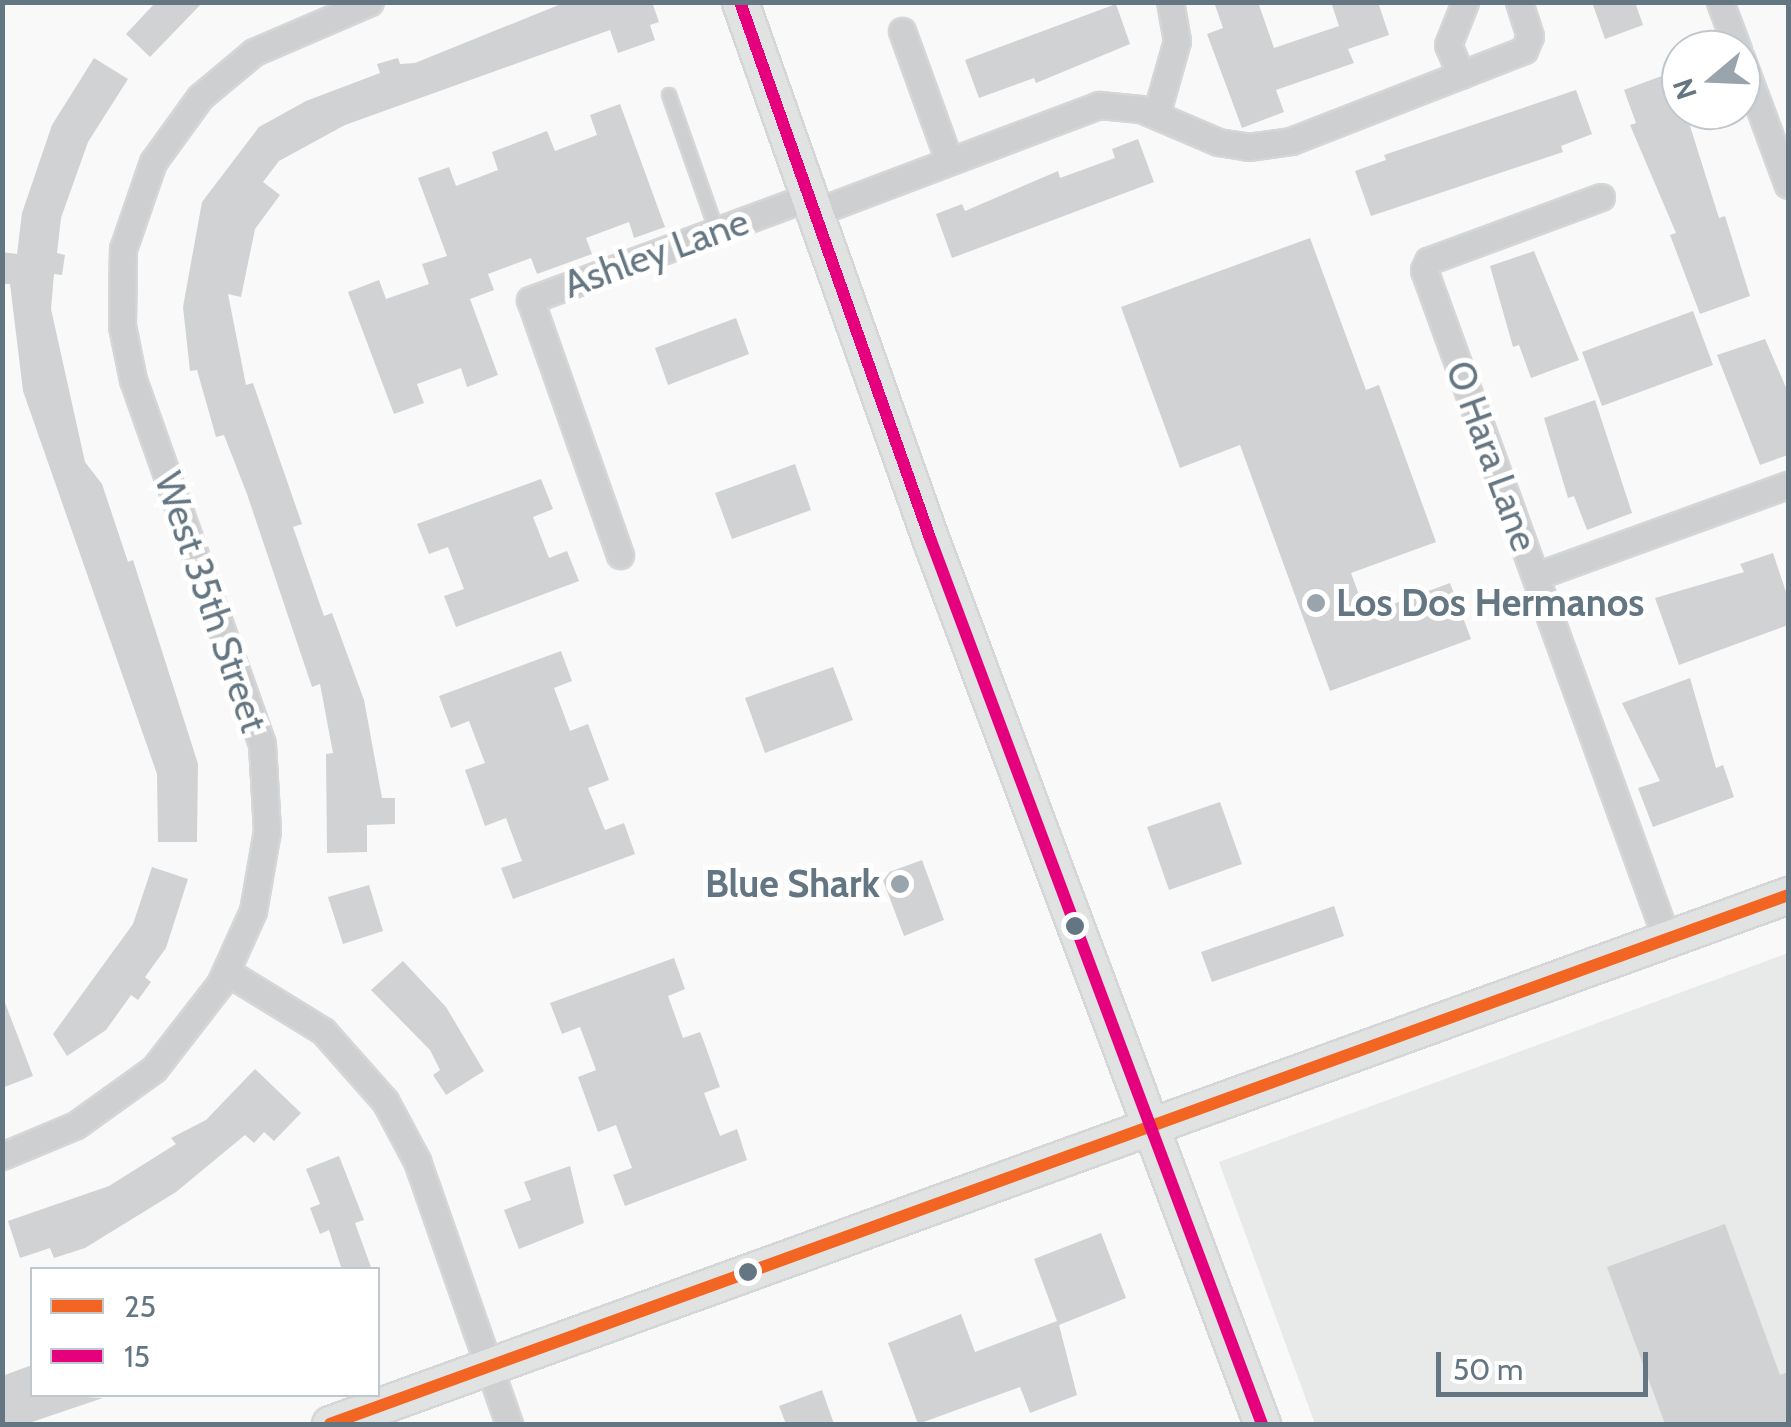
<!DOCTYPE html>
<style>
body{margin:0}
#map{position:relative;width:1791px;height:1427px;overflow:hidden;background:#f9f9f9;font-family:Cabin,sans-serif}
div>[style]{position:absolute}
.built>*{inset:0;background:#e8e9e9}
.building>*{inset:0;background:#d0d2d3}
.roads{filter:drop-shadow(2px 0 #d5d6d7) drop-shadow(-2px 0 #d5d6d7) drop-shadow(0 2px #d5d6d7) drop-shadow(0 -2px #d5d6d7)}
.lane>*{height:12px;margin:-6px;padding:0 6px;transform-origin:6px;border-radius:6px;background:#cecfd0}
.street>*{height:25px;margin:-12.5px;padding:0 12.5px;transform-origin:12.5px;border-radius:12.5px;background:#cecfd0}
.secondary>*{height:35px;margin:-17.5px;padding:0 17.5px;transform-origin:17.5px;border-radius:17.5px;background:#e1e2e2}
.bus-1>*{height:12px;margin:-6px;padding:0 6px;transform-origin:6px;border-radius:6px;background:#f26522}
.bus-2>*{height:12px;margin:-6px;padding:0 6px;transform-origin:6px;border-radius:6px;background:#e5007d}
.dots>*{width:28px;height:28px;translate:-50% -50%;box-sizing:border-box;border:5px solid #fff;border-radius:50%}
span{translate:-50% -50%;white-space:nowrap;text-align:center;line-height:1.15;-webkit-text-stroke:10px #fff;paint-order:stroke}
.street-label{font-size:38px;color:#657683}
.poi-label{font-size:38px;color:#657683;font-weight:700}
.left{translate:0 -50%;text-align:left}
.right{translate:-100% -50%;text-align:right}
.frame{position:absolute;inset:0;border:5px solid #657683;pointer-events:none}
.legend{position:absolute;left:30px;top:1267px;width:350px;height:130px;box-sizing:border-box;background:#fff;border:2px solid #c1c8cd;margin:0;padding:12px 18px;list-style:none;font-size:30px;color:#657683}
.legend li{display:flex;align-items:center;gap:20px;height:50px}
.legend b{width:50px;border:2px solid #c1c8cd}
.north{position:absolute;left:1661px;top:30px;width:100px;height:100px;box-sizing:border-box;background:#fff;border:2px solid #c1c8cd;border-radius:50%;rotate:251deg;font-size:28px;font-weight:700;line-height:40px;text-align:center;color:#657683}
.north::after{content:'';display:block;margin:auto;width:35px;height:45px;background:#99a4ac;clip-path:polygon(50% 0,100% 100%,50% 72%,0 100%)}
.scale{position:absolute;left:1436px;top:1352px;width:212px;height:45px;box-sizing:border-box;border:5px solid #657683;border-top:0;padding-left:12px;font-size:30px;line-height:35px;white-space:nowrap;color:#657683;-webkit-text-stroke:8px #fff;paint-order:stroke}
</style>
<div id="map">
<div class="built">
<div style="clip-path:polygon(1788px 953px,1788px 1424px,1315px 1424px,1219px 1162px)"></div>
</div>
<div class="building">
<div style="clip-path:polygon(156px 2px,203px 2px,150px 57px,126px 34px)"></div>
<div style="clip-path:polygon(566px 2px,652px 2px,659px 22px,650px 25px,655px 40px,618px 53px,610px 30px,345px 125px,279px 161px,263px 182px,280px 195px,255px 229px,241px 297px,228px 294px,246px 385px,253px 383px,302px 524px,293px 527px,324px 616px,332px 613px,364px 700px,382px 798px,395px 798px,395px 824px,367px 825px,367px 852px,327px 853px,326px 754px,333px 753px,320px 684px,312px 687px,247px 494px,224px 435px,216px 437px,197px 370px,190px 371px,183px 307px,202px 202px,259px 127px,306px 101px,380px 73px,377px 64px,398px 58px,400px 64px,415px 63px)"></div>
<div style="clip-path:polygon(1214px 2px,1258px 2px,1274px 48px,1339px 26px,1331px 2px,1378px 2px,1389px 35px,1348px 49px,1354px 63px,1276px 90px,1284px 112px,1242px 128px,1207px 34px,1223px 28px)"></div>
<div style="clip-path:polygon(1592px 2px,1635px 2px,1643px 25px,1605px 39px)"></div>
<div style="clip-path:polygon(1116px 4px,1130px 44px,1036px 83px,1034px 78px,979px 98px,965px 60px)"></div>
<div style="clip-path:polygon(94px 58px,128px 79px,88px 142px,61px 218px,57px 253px,65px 255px,62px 275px,54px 274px,51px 309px,85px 462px,102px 484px,128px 562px,133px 560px,198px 764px,197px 842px,158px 842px,157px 774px,23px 391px,10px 284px,2px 284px,2px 252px,17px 254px,22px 213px,52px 125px)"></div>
<div style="clip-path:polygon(1667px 74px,1679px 108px,1685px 110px,1719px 218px,1725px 216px,1750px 296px,1700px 314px,1670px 235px,1676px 233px,1630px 125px,1636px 123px,1624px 90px)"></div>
<div style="clip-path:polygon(1576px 90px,1592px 134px,1561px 146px,1563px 152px,1371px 216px,1355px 171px,1386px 160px,1384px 155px)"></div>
<div style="clip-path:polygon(620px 104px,665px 227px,634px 238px,629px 222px,586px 238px,592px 254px,537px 274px,531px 258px,488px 274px,494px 290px,470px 299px,498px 375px,467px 387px,461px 368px,417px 384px,424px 403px,394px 414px,348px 292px,379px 280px,386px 299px,429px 284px,422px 264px,447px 256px,418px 178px,449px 167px,456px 186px,498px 170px,492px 152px,547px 131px,555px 151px,597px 135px,590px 115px)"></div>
<div style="clip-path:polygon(1138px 139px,1154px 182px,952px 258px,936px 214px,962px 204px,965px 211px,1058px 171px,1060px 178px,1115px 158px,1112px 149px)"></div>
<div style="clip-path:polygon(1310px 238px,1366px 390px,1379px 385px,1436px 542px,1351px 573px,1366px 614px,1450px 583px,1471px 639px,1330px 691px,1240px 445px,1180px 468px,1121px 307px)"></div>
<div style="clip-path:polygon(1534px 251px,1579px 360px,1531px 378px,1519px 345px,1513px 347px,1490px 266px)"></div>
<div style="clip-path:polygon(1693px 311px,1713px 365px,1602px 406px,1582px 352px)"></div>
<div style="clip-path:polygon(736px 318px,749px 354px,668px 385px,655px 348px)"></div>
<div style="clip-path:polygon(1765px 339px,1788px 392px,1788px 455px,1760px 465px,1717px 355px)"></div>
<div style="clip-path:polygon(1595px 400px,1632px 513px,1587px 530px,1574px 496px,1568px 498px,1544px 418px)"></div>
<div style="clip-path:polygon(795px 464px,811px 510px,732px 539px,715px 493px)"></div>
<div style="clip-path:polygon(541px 479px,553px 509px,533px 517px,549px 558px,567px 551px,579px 581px,456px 627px,444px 596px,464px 589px,448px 547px,429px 554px,417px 524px)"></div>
<div style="clip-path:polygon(1773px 553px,1788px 598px,1788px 625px,1679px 665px,1655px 598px,1744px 572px,1740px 564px)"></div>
<div style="clip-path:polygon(561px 651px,572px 681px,554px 688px,570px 731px,588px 724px,609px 780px,588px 788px,605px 830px,624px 823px,635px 854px,513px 899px,501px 868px,522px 861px,506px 818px,485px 826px,465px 770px,485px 763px,469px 721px,451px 728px,439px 696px)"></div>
<div style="clip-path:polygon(833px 667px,853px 720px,765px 753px,745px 698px)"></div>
<div style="clip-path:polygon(1690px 678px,1716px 768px,1723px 765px,1734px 797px,1653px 827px,1638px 788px,1660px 781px,1622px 703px)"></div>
<div style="clip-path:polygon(1220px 802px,1242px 864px,1169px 890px,1147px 827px)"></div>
<div style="clip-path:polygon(922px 860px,944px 920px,904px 936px,881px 875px)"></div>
<div style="clip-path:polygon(152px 867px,188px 879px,166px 948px,145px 977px,151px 982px,138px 1000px,131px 995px,106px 1030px,67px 1056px,53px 1034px,133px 924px)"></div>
<div style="clip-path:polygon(369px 885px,383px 931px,343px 944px,328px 897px)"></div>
<div style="clip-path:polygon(1334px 906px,1344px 936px,1212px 982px,1201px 952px)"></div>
<div style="clip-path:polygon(674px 958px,685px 989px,668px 996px,683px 1038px,700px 1032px,704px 1042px,720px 1087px,704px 1093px,720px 1136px,737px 1129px,747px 1160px,625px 1206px,613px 1175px,632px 1168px,616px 1125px,598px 1132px,578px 1077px,596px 1070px,580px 1027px,562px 1034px,550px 1003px)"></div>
<div style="clip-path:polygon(403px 961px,446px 1007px,484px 1071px,446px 1095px,433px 1075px,440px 1070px,430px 1050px,371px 990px)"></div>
<div style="clip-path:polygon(4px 1000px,33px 1076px,2px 1088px,2px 1001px)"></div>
<div style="clip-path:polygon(255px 1069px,301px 1113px,274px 1141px,264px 1132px,254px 1143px,245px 1135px,176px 1192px,85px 1248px,54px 1258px,50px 1248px,20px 1258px,8px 1221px,109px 1186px,176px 1144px,171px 1138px,206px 1120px)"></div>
<div style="clip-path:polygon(339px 1156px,364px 1220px,355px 1223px,372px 1270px,342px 1270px,329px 1230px,320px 1234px,310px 1208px,320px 1204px,306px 1169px)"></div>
<div style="clip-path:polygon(570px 1166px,584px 1223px,519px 1249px,504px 1210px,531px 1200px,524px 1182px)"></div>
<div style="clip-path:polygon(1725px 1224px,1780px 1375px,1788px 1372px,1788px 1424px,1665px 1424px,1607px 1267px)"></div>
<div style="clip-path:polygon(1101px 1233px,1126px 1298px,1059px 1325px,1077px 1395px,1030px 1413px,1020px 1387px,918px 1424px,888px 1343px,961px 1314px,975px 1352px,1057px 1321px,1034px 1259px)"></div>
<div style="clip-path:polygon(32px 1365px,32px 1394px,103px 1398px,26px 1424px,2px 1424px,2px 1376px)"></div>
<div style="clip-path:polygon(822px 1390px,834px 1424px,786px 1424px,779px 1406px)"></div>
</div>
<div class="roads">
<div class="lane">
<div style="left:669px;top:95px;width:144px;rotate:70.6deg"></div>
</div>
<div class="street">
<div style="left:1720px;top:2px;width:51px;rotate:69.4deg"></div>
<div style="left:902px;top:31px;width:138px;rotate:70.1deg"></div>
<div style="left:1741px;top:58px;width:135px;rotate:69.7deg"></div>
<div style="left:1461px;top:75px;width:33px;rotate:-113deg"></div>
<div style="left:1448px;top:45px;width:46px;rotate:-68.4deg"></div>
<div style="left:1156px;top:115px;width:77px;rotate:-74.2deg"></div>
<div style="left:1177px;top:41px;width:40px;rotate:-100deg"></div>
<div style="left:1601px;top:197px;width:184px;rotate:159.7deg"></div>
<div style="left:1428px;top:261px;width:10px;rotate:114deg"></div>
<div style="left:1424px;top:270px;width:713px;rotate:70.06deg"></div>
<div style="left:816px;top:212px;width:303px;rotate:-20.7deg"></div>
<div style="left:1099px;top:105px;width:42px;rotate:5.4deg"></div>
<div style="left:1141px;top:109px;width:84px;rotate:23.2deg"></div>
<div style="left:1218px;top:142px;width:30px;rotate:9deg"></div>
<div style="left:1248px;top:147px;width:43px;rotate:-7.9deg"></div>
<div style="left:1291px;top:141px;width:250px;rotate:-21.3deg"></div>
<div style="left:1524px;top:50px;width:15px;rotate:-67deg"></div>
<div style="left:1530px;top:36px;width:36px;rotate:-108deg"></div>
<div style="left:620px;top:555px;width:270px;rotate:-109.4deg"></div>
<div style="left:530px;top:300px;width:300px;rotate:-20.3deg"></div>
<div style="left:1536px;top:576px;width:268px;rotate:-19.9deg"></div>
<div style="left:227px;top:972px;width:113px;rotate:31.6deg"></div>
<div style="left:323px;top:1031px;width:94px;rotate:48.5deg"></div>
<div style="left:385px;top:1101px;width:68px;rotate:61.9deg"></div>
<div style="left:417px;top:1161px;width:279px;rotate:70.7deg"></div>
<div style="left:2px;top:1156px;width:80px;rotate:-22.7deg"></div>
<div style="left:76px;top:1125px;width:96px;rotate:-35.7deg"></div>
<div style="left:154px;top:1069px;width:108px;rotate:-52.2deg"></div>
<div style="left:220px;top:984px;width:80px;rotate:-65.7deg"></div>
<div style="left:253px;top:911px;width:81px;rotate:-80.1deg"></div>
<div style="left:267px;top:831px;width:87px;rotate:-93.3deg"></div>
<div style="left:262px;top:744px;width:386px;rotate:-109.5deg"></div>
<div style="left:133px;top:380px;width:55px;rotate:-101.5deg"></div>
<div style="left:122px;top:326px;width:77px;rotate:-89.3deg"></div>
<div style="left:123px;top:249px;width:92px;rotate:-71deg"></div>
<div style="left:153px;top:162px;width:80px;rotate:-54.1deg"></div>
<div style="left:200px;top:97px;width:70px;rotate:-39.8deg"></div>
<div style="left:254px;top:52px;width:126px;rotate:-23.3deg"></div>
</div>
<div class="secondary">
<div style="left:740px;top:2px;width:569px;rotate:70.48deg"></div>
<div style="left:930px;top:538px;width:946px;rotate:69.46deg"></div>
<div style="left:330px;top:1424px;width:1551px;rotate:-19.94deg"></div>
</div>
</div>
<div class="bus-1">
<div style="left:330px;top:1424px;width:1551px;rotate:-19.94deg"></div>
</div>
<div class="bus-2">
<div style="left:740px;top:2px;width:569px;rotate:70.48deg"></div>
<div style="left:930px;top:538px;width:946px;rotate:69.46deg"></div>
</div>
<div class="dots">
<div style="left:1316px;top:603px;background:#99a4ac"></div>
<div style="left:900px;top:884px;background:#99a4ac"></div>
<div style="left:1075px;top:926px;background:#657683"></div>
<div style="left:748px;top:1272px;background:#657683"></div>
</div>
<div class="street-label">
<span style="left:656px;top:253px;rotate:-20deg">Ashley Lane</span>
<span style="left:1492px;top:456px;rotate:70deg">O Hara Lane</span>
<span style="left:211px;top:602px;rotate:71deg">West 35th Street</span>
</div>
<div class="poi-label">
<span class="left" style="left:1336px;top:603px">Los Dos Hermanos</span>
<span class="right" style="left:880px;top:884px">Blue Shark</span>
</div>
<div class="frame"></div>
<ul class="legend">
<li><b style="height:12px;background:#f26522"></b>25</li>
<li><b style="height:12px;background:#e5007d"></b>15</li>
</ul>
<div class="north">N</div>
<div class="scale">50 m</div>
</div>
